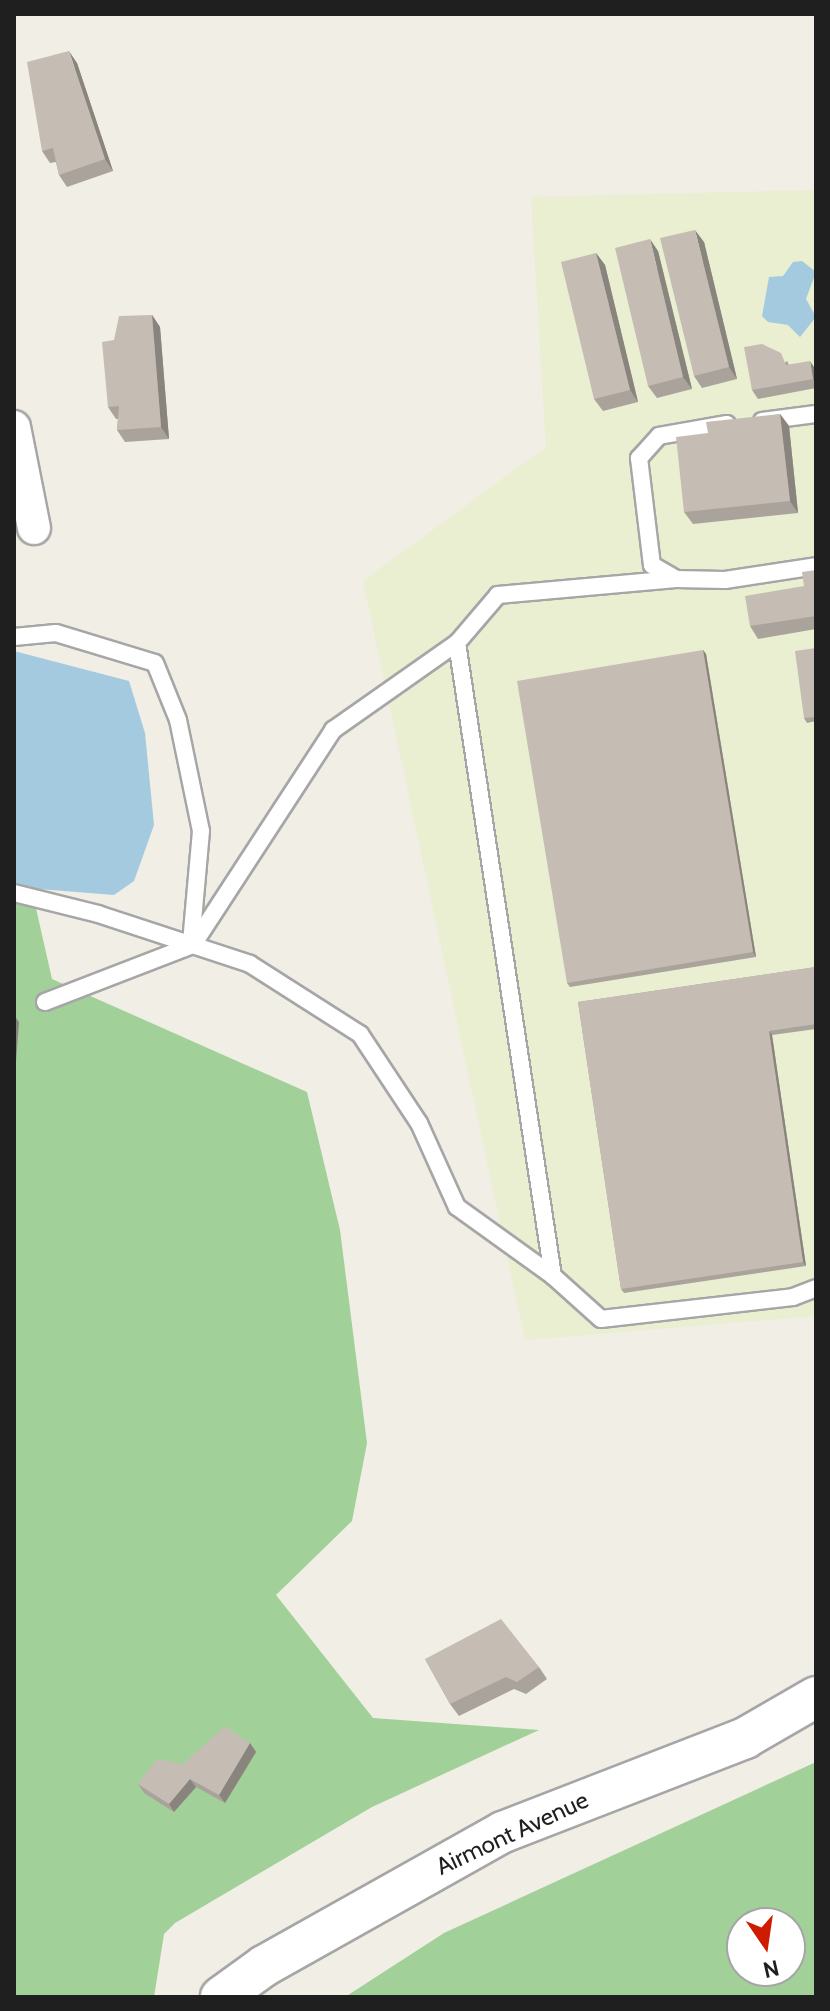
<!DOCTYPE html>
<style>
body{margin:0}
#map{position:relative;width:830px;height:2011px;overflow:hidden;background:#f0eee5;font-family:Cabin,sans-serif}
div>[style]{position:absolute}
.farmland>*{inset:0;background:#e9efd0}
.forest>*{inset:0;background:#a1d099}
.water>*{inset:0;background:#a4cadf}
.roads{filter:drop-shadow(2px 0 #a6a6a6) drop-shadow(-2px 0 #a6a6a6) drop-shadow(0 2px #a6a6a6) drop-shadow(0 -2px #a6a6a6)}
.service>*{height:16px;margin:-8px;padding:0 8px;transform-origin:8px;border-radius:8px;background:#fff}
.minor>*{height:32px;margin:-16px;padding:0 16px;transform-origin:16px;border-radius:16px;background:#fff}
.tertiary>*{height:40px;margin:-20px;padding:0 20px;transform-origin:20px;border-radius:20px;background:#fff}
.wall>*{inset:0;background:#a9a39b}
.shaded-wall>*{inset:0;background:#8a847e}
.building>*{inset:0;background:#c5bdb4}
span{translate:-50% -50%;white-space:nowrap;text-align:center;line-height:1.15;-webkit-text-stroke:7px #fff;paint-order:stroke}
.street-label{font-size:24px;color:#1f1f1f}
.frame{position:absolute;inset:0;border:16px solid #1f1f1f;pointer-events:none}
.north{position:absolute;left:726px;top:1907px;width:80px;height:80px;box-sizing:border-box;background:#fff;border:2px solid #a5a5a5;border-radius:50%;rotate:167deg;font-size:22px;font-weight:700;line-height:32px;text-align:center;color:#1f1f1f}
.north::after{content:'';display:block;margin:auto;width:28px;height:36px;background:#ce1c00;clip-path:polygon(50% 0,100% 100%,50% 72%,0 100%)}
</style>
<div id="map">
<div class="farmland">
<div style="clip-path:polygon(816px 190px,816px 1316px,525px 1340px,363px 581px,546px 447px,531px 197px)"></div>
</div>
<div class="forest">
<div style="clip-path:polygon(14px 898px,35px 904px,52px 979px,307px 1092px,340px 1230px,367px 1443px,352px 1521px,276px 1595px,373px 1718px,539px 1730px,372px 1807px,175px 1923px,164px 1934px,154px 1997px,14px 1997px)"></div>
<div style="clip-path:polygon(evenodd,816px 1762px,816px 1997px,345px 1997px,444px 1933px,816px 1762px,742px 1923px,790px 1923px,790px 1971px,742px 1971px,742px 1923px)"></div>
</div>
<div class="water">
<div style="clip-path:polygon(802px 261px,816px 272px,806px 299px,816px 317px,800px 337px,788px 325px,768px 322px,762px 316px,769px 277px,783px 276px,793px 262px)"></div>
<div style="clip-path:polygon(14px 651px,129px 681px,145px 733px,154px 825px,134px 881px,114px 895px,14px 887px)"></div>
</div>
<div class="roads">
<div class="service">
<div style="left:762px;top:421px;width:54px;rotate:-7.4deg"></div>
<div style="left:727px;top:424px;width:69px;rotate:170deg"></div>
<div style="left:659px;top:436px;width:30px;rotate:132deg"></div>
<div style="left:639px;top:458px;width:108px;rotate:83.1deg"></div>
<div style="left:652px;top:565px;width:28px;rotate:30deg"></div>
<div style="left:676px;top:579px;width:49px;rotate:1.2deg"></div>
<div style="left:725px;top:580px;width:92px;rotate:-8.7deg"></div>
<div style="left:676px;top:579px;width:179px;rotate:174.9deg"></div>
<div style="left:498px;top:595px;width:63px;rotate:130.5deg"></div>
<div style="left:457px;top:643px;width:640px;rotate:81.38deg"></div>
<div style="left:553px;top:1276px;width:64px;rotate:41.9deg"></div>
<div style="left:601px;top:1319px;width:193px;rotate:-6.5deg"></div>
<div style="left:793px;top:1297px;width:25px;rotate:-21deg"></div>
<div style="left:14px;top:637px;width:42px;rotate:-5.4deg"></div>
<div style="left:56px;top:633px;width:103px;rotate:16.9deg"></div>
<div style="left:155px;top:663px;width:61px;rotate:68deg"></div>
<div style="left:178px;top:720px;width:113px;rotate:78.3deg"></div>
<div style="left:201px;top:831px;width:113px;rotate:95.1deg"></div>
<div style="left:14px;top:893px;width:87px;rotate:14deg"></div>
<div style="left:98px;top:914px;width:160px;rotate:18.2deg"></div>
<div style="left:250px;top:964px;width:130px;rotate:32.5deg"></div>
<div style="left:360px;top:1034px;width:107px;rotate:56.5deg"></div>
<div style="left:419px;top:1123px;width:92px;rotate:65.7deg"></div>
<div style="left:457px;top:1207px;width:118px;rotate:35.7deg"></div>
<div style="left:45px;top:1002px;width:159px;rotate:-21.1deg"></div>
<div style="left:193px;top:945px;width:257px;rotate:-56.9deg"></div>
<div style="left:333px;top:730px;width:151px;rotate:-35.1deg"></div>
</div>
<div class="minor">
<div style="left:14px;top:427px;width:103px;rotate:78.8deg"></div>
</div>
<div class="tertiary">
<div style="left:221px;top:1997px;width:53px;rotate:-35.8deg"></div>
<div style="left:264px;top:1966px;width:274px;rotate:-29.3deg"></div>
<div style="left:503px;top:1832px;width:260px;rotate:-21.2deg"></div>
<div style="left:745px;top:1738px;width:82px;rotate:-30deg"></div>
</div>
</div>
<div class="wall">
<div style="clip-path:polygon(77px 63px,113px 171px,67px 187px,59px 175px,56px 162px,50px 163px,42px 151px)"></div>
<div style="clip-path:polygon(704px 242px,737px 379px,702px 388px,694px 376px)"></div>
<div style="clip-path:polygon(658px 251px,692px 389px,657px 398px,648px 386px)"></div>
<div style="clip-path:polygon(596px 253px,605px 265px,638px 402px,603px 411px,594px 399px)"></div>
<div style="clip-path:polygon(152px 315px,160px 327px,169px 439px,125px 442px,117px 430px,118px 419px,116px 419px,108px 407px,114px 340px)"></div>
<div style="clip-path:polygon(787px 361px,789px 365px,816px 370px,816px 388px,758px 399px,752px 390px)"></div>
<div style="clip-path:polygon(780px 414px,789px 426px,798px 513px,693px 524px,684px 512px,708px 433px)"></div>
<div style="clip-path:polygon(816px 570px,816px 629px,758px 639px,750px 626px,804px 586px)"></div>
<div style="clip-path:polygon(816px 648px,816px 721px,807px 723px,804px 718px)"></div>
<div style="clip-path:polygon(703px 650px,706px 654px,756px 957px,570px 987px,567px 983px)"></div>
<div style="clip-path:polygon(816px 967px,816px 1029px,772px 1035px,806px 1266px,624px 1293px,621px 1289px,578px 1002px)"></div>
<div style="clip-path:polygon(425px 1659px,539px 1667px,547px 1679px,526px 1694px,514px 1689px,459px 1716px,450px 1704px)"></div>
<div style="clip-path:polygon(250px 1743px,256px 1752px,225px 1803px,196px 1787px,174px 1812px,144px 1793px,138px 1784px,183px 1764px)"></div>
</div>
<div class="shaded-wall">
<div style="clip-path:polygon(69px 51px,77px 63px,113px 171px,105px 159px)"></div>
<div style="clip-path:polygon(695px 230px,704px 242px,737px 379px,729px 367px)"></div>
<div style="clip-path:polygon(650px 239px,658px 251px,692px 389px,683px 377px)"></div>
<div style="clip-path:polygon(596px 253px,605px 265px,638px 402px,630px 390px)"></div>
<div style="clip-path:polygon(152px 315px,160px 327px,169px 439px,161px 427px)"></div>
<div style="clip-path:polygon(810px 361px,816px 370px,816px 383px,813px 379px)"></div>
<div style="clip-path:polygon(780px 414px,789px 426px,798px 513px,790px 501px)"></div>
<div style="clip-path:polygon(703px 650px,706px 654px,756px 957px,753px 952px)"></div>
<div style="clip-path:polygon(14px 1015px,19px 1022px,14px 1088px)"></div>
<div style="clip-path:polygon(769px 1031px,772px 1035px,806px 1266px,803px 1262px)"></div>
<div style="clip-path:polygon(250px 1743px,256px 1752px,225px 1803px,219px 1795px)"></div>
<div style="clip-path:polygon(190px 1779px,196px 1787px,174px 1812px,169px 1804px)"></div>
</div>
<div class="building">
<div style="clip-path:polygon(69px 51px,105px 159px,59px 175px,53px 148px,42px 151px,27px 62px)"></div>
<div style="clip-path:polygon(695px 230px,729px 367px,694px 376px,660px 238px)"></div>
<div style="clip-path:polygon(650px 239px,683px 377px,648px 386px,615px 248px)"></div>
<div style="clip-path:polygon(596px 253px,630px 390px,594px 399px,561px 262px)"></div>
<div style="clip-path:polygon(152px 315px,161px 427px,117px 430px,119px 406px,108px 407px,102px 342px,114px 340px,119px 316px)"></div>
<div style="clip-path:polygon(762px 344px,781px 353px,786px 365px,810px 361px,813px 379px,752px 390px,744px 347px)"></div>
<div style="clip-path:polygon(780px 414px,790px 501px,684px 512px,676px 437px,708px 433px,706px 422px)"></div>
<div style="clip-path:polygon(816px 570px,816px 616px,750px 626px,745px 596px,804px 586px,802px 572px)"></div>
<div style="clip-path:polygon(816px 648px,816px 717px,804px 718px,795px 651px)"></div>
<div style="clip-path:polygon(703px 650px,753px 952px,567px 983px,517px 681px)"></div>
<div style="clip-path:polygon(816px 967px,816px 1024px,769px 1031px,803px 1262px,621px 1289px,578px 1002px)"></div>
<div style="clip-path:polygon(501px 1619px,539px 1667px,517px 1682px,506px 1677px,450px 1704px,425px 1659px)"></div>
<div style="clip-path:polygon(225px 1726px,250px 1743px,219px 1795px,190px 1779px,169px 1804px,138px 1784px,157px 1759px,183px 1764px)"></div>
</div>
<div class="street-label">
<span style="left:512px;top:1833px;rotate:-25deg">Airmont Avenue</span>
</div>
<div class="frame"></div>
<div class="north">N</div>
</div>
